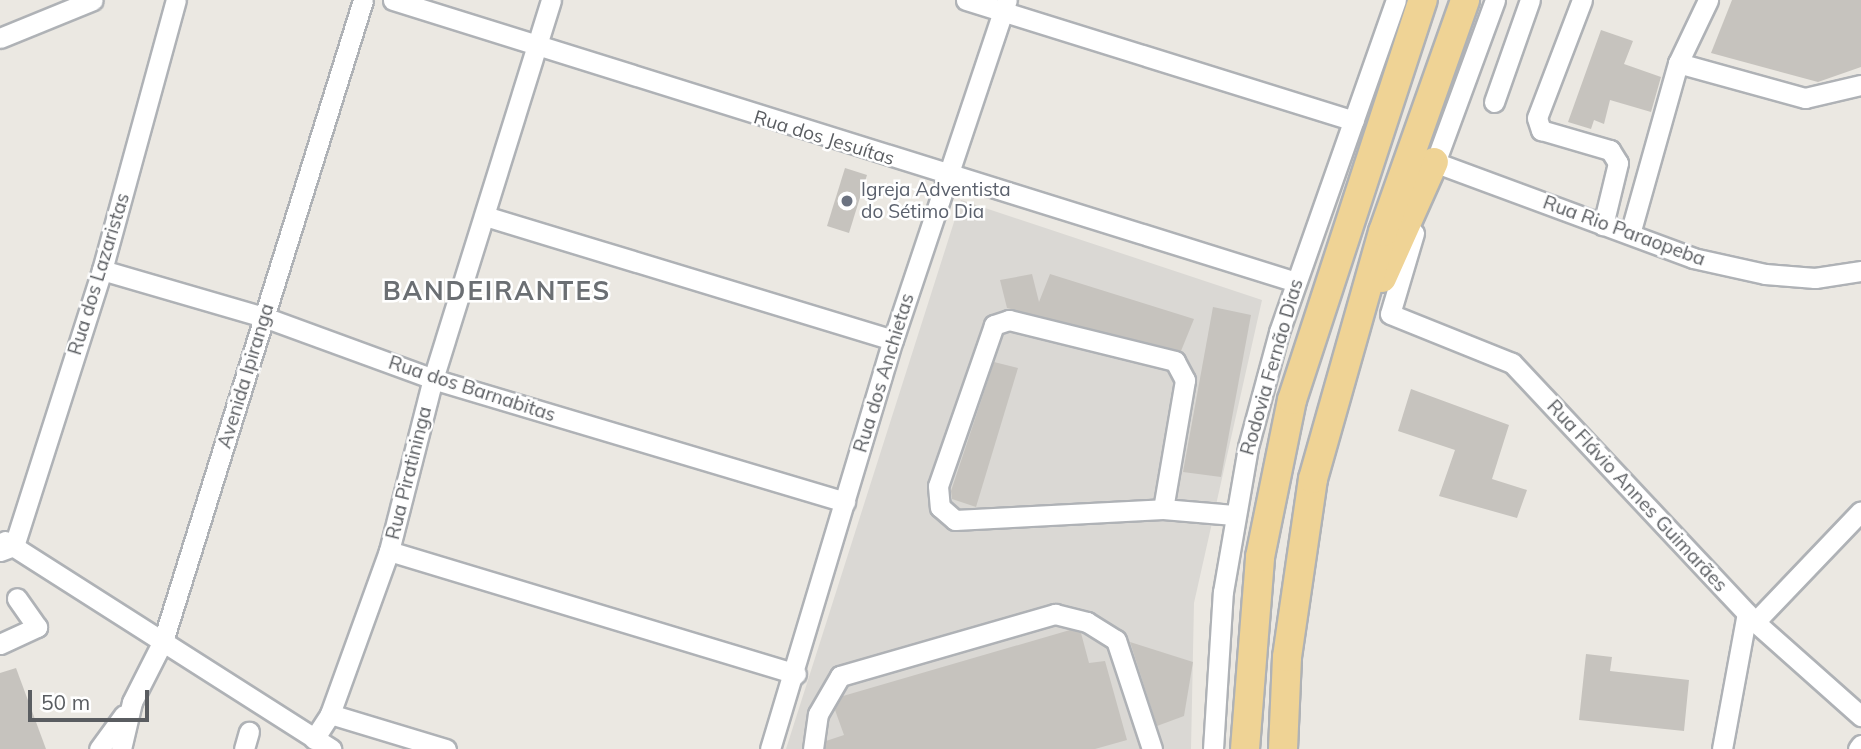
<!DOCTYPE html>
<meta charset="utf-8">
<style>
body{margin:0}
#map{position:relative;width:1861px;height:749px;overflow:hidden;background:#ebe8e2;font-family:Mulish,sans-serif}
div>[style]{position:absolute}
.industrial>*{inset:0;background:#dad8d4}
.building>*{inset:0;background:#c6c3be}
.roads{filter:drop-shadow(2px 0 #afb2b6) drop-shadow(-2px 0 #afb2b6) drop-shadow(0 2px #afb2b6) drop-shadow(0 -2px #afb2b6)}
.minor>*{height:19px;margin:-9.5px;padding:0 9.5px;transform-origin:9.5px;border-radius:9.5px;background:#fff}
.highway>*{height:28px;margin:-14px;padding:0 14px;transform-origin:14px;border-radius:14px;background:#efd395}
.dots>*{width:19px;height:19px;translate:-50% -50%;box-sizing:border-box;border:4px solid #fff;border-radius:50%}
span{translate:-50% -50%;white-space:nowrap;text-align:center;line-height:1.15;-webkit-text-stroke:5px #fff;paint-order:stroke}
.street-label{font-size:19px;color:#5a5d61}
.worship-label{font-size:19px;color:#5b616d}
.left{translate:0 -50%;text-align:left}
.district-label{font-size:26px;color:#6b6f73;font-weight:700;letter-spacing:2px}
.scale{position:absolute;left:28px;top:690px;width:121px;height:32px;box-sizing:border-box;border:4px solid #5a5d61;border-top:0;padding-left:9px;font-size:21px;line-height:24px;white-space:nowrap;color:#5a5d61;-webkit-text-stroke:5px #fff;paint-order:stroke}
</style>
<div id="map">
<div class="industrial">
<div style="clip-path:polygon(961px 200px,1262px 300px,1194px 603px,1191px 749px,786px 749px)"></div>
</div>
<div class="building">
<div style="clip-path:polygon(1732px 0,1861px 0,1861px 67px,1818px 82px,1711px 53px)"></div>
<div style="clip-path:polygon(1601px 30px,1633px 41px,1624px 64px,1661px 77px,1651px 112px,1610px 100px,1604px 124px,1594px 120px,1591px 129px,1568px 122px)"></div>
<div style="clip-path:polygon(845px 168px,867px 175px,849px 233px,827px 226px)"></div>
<div style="clip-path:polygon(1032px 274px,1039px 302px,1050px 274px,1194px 319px,1181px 351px,1007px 308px,1000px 280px)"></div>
<div style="clip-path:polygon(1213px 307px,1251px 315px,1221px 477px,1183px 472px)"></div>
<div style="clip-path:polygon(994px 362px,1018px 368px,976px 507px,952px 499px,951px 491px)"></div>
<div style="clip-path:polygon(1411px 389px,1509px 425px,1492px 479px,1527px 490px,1517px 518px,1439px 496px,1455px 450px,1398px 431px)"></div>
<div style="clip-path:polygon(1070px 630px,1081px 633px,1089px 663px,1105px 661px,1127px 740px,1095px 749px,825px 749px,826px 741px,844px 735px,835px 710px,843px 696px)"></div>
<div style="clip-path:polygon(1130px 642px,1193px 662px,1184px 716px,1157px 726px)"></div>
<div style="clip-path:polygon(1586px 654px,1612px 657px,1610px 671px,1689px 680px,1684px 731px,1579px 720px)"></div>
<div style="clip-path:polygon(16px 668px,46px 749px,0 749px,0 673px)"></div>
</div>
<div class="roads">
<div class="minor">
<div style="left:393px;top:0;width:946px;rotate:17.34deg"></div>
<div style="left:966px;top:0;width:406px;rotate:17.3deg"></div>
<div style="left:1582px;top:0;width:126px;rotate:110.9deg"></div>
<div style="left:1537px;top:118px;width:13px;rotate:72deg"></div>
<div style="left:1541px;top:130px;width:72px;rotate:16.2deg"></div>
<div style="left:1610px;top:150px;width:15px;rotate:58deg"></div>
<div style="left:1618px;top:163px;width:64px;rotate:103.6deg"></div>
<div style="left:0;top:38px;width:100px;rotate:-22.2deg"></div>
<div style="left:1678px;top:63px;width:132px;rotate:15.4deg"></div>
<div style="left:1805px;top:98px;width:57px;rotate:-13.1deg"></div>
<div style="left:1494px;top:102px;width:108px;rotate:-70.6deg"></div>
<div style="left:1434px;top:162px;width:276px;rotate:20.3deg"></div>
<div style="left:1693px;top:258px;width:74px;rotate:12.5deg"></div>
<div style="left:1765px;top:274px;width:50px;rotate:4.6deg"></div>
<div style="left:1815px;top:278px;width:47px;rotate:-8.7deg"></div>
<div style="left:1431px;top:174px;width:185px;rotate:-69.8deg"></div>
<div style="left:485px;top:216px;width:426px;rotate:16.9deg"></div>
<div style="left:1414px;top:233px;width:84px;rotate:106.5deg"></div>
<div style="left:1390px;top:314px;width:131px;rotate:21.9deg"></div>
<div style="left:1512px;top:363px;width:355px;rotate:46.8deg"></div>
<div style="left:1755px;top:622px;width:142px;rotate:41.6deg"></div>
<div style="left:1630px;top:234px;width:178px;rotate:-74.3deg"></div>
<div style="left:1678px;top:63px;width:70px;rotate:-64.5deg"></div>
<div style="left:102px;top:270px;width:169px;rotate:16.2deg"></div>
<div style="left:264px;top:317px;width:180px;rotate:20.1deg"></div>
<div style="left:433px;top:379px;width:430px;rotate:16.6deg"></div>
<div style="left:1163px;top:509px;width:131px;rotate:-80.3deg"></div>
<div style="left:1185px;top:380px;width:21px;rotate:-118deg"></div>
<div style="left:1175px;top:361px;width:171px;rotate:-166.1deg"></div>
<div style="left:1009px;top:320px;width:16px;rotate:162deg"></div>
<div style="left:994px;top:325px;width:170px;rotate:109.2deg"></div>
<div style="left:938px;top:486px;width:21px;rotate:85deg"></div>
<div style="left:940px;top:507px;width:20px;rotate:41deg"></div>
<div style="left:955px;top:520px;width:208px;rotate:-3deg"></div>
<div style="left:1163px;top:509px;width:71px;rotate:4.8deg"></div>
<div style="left:5px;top:541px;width:387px;rotate:32.5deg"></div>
<div style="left:0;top:551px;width:15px;rotate:-20deg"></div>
<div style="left:14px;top:546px;width:290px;rotate:-72.3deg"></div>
<div style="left:102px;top:270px;width:280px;rotate:-74.7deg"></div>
<div style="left:389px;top:551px;width:425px;rotate:16.8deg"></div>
<div style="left:1755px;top:622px;width:153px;rotate:-46.3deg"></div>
<div style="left:0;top:644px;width:41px;rotate:-24.7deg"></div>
<div style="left:37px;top:627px;width:35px;rotate:-125deg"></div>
<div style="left:330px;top:714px;width:121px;rotate:16.8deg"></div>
<div style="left:314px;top:739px;width:30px;rotate:-57deg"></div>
<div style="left:330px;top:714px;width:173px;rotate:-70.1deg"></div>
<div style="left:389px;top:551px;width:178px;rotate:-75.7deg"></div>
<div style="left:433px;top:379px;width:397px;rotate:-72.7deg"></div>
<div style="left:99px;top:749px;width:42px;rotate:-53.7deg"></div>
<div style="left:121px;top:749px;width:48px;rotate:-76.8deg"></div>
<div style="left:132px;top:702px;width:68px;rotate:-63.1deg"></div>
<div style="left:163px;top:641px;width:671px;rotate:-72.67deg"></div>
<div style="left:244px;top:749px;width:18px;rotate:-74deg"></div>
<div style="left:770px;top:749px;width:427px;rotate:-73.3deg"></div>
<div style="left:893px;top:340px;width:359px;rotate:-71.5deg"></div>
<div style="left:813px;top:749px;width:35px;rotate:-82deg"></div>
<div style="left:818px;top:714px;width:44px;rotate:-59.9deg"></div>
<div style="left:840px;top:676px;width:224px;rotate:-16.1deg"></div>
<div style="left:1055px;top:614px;width:33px;rotate:14deg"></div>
<div style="left:1087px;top:622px;width:34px;rotate:32deg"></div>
<div style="left:1116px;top:640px;width:115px;rotate:71.7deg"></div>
<div style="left:1213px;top:749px;width:157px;rotate:-86.4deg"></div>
<div style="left:1223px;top:592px;width:147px;rotate:-80.2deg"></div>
<div style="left:1248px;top:447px;width:119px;rotate:-74.9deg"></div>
<div style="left:1279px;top:332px;width:352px;rotate:-70.6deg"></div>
<div style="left:1722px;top:749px;width:138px;rotate:-79.6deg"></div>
<div style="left:1858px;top:749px;width:5px;rotate:-53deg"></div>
</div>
<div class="highway">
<div style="left:1382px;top:278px;width:127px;rotate:-65.9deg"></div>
<div style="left:1245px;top:749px;width:193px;rotate:-85.5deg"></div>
<div style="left:1260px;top:557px;width:160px;rotate:-78.5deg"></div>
<div style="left:1292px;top:400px;width:421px;rotate:-71.9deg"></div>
<div style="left:1283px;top:749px;width:92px;rotate:-87.5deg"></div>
<div style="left:1287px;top:657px;width:180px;rotate:-81.7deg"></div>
<div style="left:1313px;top:479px;width:257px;rotate:-74.2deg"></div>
<div style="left:1383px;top:232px;width:246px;rotate:-70.5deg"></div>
</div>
</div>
<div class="dots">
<div style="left:847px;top:201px;background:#6b7280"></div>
</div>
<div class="street-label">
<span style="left:824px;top:138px;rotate:17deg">Rua dos Jesuítas</span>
<span style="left:1624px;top:231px;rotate:20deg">Rua Rio Paraopeba</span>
<span style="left:99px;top:274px;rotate:-73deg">Rua dos Lazaristas</span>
<span style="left:1272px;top:367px;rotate:-74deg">Rodovia Fernão Dias</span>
<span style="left:884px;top:373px;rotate:-73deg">Rua dos Anchietas</span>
<span style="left:246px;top:376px;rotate:-73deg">Avenida Ipiranga</span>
<span style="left:472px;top:389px;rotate:18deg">Rua dos Barnabitas</span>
<span style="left:409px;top:473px;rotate:-76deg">Rua Piratininga</span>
<span style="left:1637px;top:496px;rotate:47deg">Rua Flávio Annes Guimarães</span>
</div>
<div class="worship-label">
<span class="left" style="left:861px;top:201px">Igreja Adventista<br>do Sétimo Dia</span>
</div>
<div class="district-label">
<span style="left:497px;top:291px">BANDEIRANTES</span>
</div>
<div class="scale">50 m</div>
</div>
